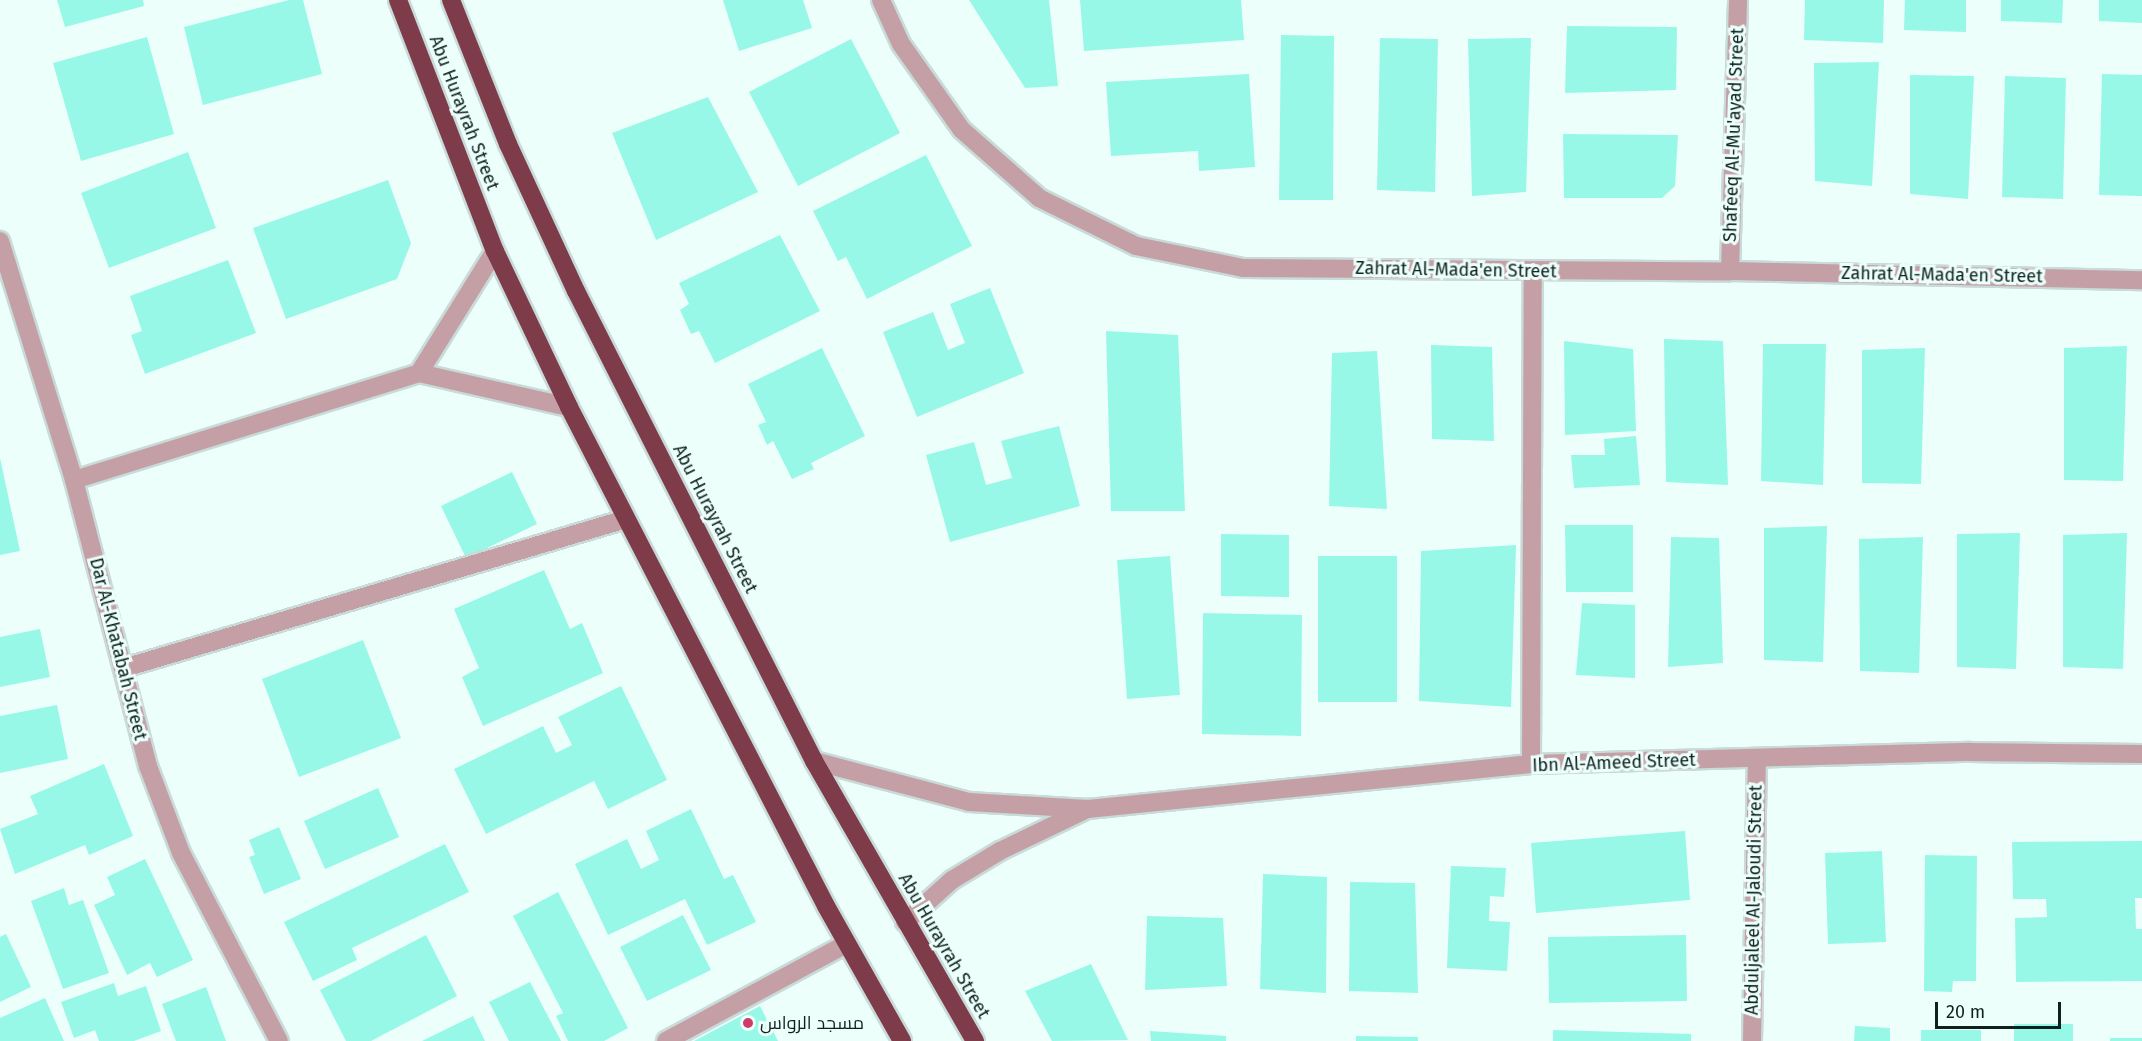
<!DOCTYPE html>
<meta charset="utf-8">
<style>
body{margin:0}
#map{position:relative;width:2142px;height:1041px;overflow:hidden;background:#ecfffb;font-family:"Fira Sans",Cairo,sans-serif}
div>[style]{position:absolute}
.building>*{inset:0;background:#98f8e8}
.roads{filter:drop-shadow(2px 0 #c9dbd8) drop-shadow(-2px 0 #c9dbd8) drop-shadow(0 2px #c9dbd8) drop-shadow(0 -2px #c9dbd8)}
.street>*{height:18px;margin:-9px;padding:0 9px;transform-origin:9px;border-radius:9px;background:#c4a0a6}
.highway>*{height:18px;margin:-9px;padding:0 9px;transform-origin:9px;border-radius:9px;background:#7e3b4a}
.dots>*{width:16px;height:16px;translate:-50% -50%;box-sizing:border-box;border:3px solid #ecfffb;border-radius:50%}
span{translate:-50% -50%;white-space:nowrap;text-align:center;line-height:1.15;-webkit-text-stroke:6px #ecfffb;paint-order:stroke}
.street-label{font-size:18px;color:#0f211e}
.poi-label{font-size:18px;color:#0f211e}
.left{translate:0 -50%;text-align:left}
.scale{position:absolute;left:1935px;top:1002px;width:126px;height:27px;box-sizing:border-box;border:3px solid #0f211e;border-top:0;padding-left:8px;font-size:18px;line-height:21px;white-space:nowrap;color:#0f211e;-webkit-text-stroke:4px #ecfffb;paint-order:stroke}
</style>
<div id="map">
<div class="building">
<div style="clip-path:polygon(57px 0,143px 0,144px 6px,65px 27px)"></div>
<div style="clip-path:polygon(289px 0,303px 0,322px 74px,203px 105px,184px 27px)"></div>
<div style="clip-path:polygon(723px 0,803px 0,812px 28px,739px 51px)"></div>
<div style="clip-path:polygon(969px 0,1049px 0,1058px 86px,1025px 88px)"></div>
<div style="clip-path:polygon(1080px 0,1241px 0,1244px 40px,1084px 51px)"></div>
<div style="clip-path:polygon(1805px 0,1884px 0,1883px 43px,1804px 40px)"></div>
<div style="clip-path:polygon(1905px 0,1966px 0,1966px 32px,1904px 30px)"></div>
<div style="clip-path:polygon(2001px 0,2063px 0,2062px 23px,2001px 21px)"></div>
<div style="clip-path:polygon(2099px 0,2142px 0,2142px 23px,2099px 21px)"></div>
<div style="clip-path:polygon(1567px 26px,1677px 27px,1676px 90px,1565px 93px)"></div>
<div style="clip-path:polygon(1281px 35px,1334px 36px,1333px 200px,1279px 200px)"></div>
<div style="clip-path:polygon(147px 37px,174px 134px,81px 161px,53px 63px)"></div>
<div style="clip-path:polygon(1380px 38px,1438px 39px,1435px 192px,1377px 190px)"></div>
<div style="clip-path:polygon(1531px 38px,1526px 192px,1472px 196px,1468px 39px)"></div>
<div style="clip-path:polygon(851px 39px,900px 133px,798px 186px,749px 92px)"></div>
<div style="clip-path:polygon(1879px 62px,1872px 186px,1815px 181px,1814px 63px)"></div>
<div style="clip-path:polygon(1249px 74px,1255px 167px,1199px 171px,1198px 151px,1111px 156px,1106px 82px)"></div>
<div style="clip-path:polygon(2102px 74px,2142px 75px,2142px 196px,2099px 195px)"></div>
<div style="clip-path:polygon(1910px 75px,1974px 76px,1968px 199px,1910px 194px)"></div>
<div style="clip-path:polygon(2005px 76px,2066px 78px,2063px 199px,2002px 197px)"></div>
<div style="clip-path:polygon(708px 97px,758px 192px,656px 240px,612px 133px)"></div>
<div style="clip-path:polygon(1563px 134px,1678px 135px,1675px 186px,1662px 198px,1564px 198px)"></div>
<div style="clip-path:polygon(188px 152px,216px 228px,109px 268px,81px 193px)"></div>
<div style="clip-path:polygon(926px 155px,972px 246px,867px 299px,846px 257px,838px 261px,813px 211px)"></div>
<div style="clip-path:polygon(388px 180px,411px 243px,397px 279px,286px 319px,253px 228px)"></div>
<div style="clip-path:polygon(780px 235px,820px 311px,715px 363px,699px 331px,691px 334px,680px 310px,689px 304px,679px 283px)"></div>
<div style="clip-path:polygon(228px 260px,256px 333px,145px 374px,131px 335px,142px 331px,130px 296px)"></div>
<div style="clip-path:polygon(990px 288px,1024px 373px,917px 417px,883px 332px,933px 312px,948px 350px,965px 343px,950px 304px)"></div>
<div style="clip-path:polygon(1106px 331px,1178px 335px,1185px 511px,1111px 511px)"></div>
<div style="clip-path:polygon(1664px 339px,1723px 341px,1728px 485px,1666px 482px)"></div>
<div style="clip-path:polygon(1564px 341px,1633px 349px,1636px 431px,1565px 435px)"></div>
<div style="clip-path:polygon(1763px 344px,1826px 344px,1823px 485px,1761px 481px)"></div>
<div style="clip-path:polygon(1431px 345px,1492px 347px,1494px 441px,1432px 439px)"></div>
<div style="clip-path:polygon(2127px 346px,2123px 481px,2064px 480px,2064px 348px)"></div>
<div style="clip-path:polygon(822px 348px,865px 436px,811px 463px,814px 469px,792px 479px,773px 441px,767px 445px,758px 425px,766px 422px,748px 384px)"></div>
<div style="clip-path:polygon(1925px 348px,1921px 484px,1862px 483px,1862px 350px)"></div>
<div style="clip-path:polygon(1377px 351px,1387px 509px,1329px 506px,1332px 353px)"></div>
<div style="clip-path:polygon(1059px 426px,1080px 506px,950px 542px,926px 455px,974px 442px,986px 485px,1012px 478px,1001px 441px)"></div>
<div style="clip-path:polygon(1636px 436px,1640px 485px,1574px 488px,1571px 455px,1605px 455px,1604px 439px)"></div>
<div style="clip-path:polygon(0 458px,20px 551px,0 555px)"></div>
<div style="clip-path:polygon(512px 472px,537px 524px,466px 558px,441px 506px)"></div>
<div style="clip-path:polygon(1565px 525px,1633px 525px,1633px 592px,1566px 592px)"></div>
<div style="clip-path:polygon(1827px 526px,1823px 662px,1764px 660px,1764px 528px)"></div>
<div style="clip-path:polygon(2020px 533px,2016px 669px,1957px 667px,1957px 534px)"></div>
<div style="clip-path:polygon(2127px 533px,2123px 669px,2063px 667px,2063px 535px)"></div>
<div style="clip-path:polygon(1221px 534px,1289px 535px,1289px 597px,1221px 596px)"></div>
<div style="clip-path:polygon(1671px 537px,1719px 538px,1723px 663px,1668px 667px)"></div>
<div style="clip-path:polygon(1923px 537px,1919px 673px,1860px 671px,1859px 539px)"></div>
<div style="clip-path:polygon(1516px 545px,1511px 707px,1419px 701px,1421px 551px)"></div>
<div style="clip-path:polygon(1170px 556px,1180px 695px,1127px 699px,1117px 560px)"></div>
<div style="clip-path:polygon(1318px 556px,1397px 556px,1397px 702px,1318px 702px)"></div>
<div style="clip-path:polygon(544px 570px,570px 629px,582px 623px,603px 673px,483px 726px,462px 677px,479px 668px,454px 609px)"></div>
<div style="clip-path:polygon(1582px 603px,1635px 605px,1635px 678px,1576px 675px)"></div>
<div style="clip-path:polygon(1203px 613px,1302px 615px,1301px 736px,1202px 734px)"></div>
<div style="clip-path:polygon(40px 629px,50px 677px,0 687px,0 637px)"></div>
<div style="clip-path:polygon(363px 640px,401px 738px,299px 777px,262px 679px)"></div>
<div style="clip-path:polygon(621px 686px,667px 780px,608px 809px,594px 781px,486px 834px,454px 769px,543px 726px,556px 753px,572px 745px,558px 717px)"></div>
<div style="clip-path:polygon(57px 705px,68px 759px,0 773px,0 716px)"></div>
<div style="clip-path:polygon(104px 764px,133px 836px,89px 855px,85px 845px,15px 874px,0 829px,38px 814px,30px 796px)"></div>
<div style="clip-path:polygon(378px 788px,399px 837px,325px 869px,304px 821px)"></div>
<div style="clip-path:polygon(691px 809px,724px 879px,733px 875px,756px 922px,707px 945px,685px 899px,608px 935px,575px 864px,627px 839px,641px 869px,659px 860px,646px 831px)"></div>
<div style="clip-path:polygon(279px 827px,301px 879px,264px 894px,249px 857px,255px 855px,249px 840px)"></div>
<div style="clip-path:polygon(1685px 831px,1690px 900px,1536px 913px,1531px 843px)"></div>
<div style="clip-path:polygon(2142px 841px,2142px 898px,2135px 898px,2136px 929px,2142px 929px,2142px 981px,2016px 982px,2015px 918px,2047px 917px,2046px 899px,2013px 899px,2012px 842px)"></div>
<div style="clip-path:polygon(445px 844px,469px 892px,352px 948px,357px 960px,313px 981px,284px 922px)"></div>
<div style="clip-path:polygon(1882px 851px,1886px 942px,1828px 944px,1825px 853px)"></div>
<div style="clip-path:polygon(1925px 855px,1977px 856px,1976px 981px,1953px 981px,1952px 992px,1924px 991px)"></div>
<div style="clip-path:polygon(145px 859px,193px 960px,157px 977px,150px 963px,127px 975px,94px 905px,115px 895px,107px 877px)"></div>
<div style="clip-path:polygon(1451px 866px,1506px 868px,1504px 897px,1490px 896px,1489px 921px,1510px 922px,1507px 971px,1447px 968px)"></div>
<div style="clip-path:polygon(1263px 874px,1327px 877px,1326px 993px,1260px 989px)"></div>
<div style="clip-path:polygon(1350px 882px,1415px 883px,1418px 993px,1349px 991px)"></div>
<div style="clip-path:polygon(64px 888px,69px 905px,83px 900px,109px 973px,63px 989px,31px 901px)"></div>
<div style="clip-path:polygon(558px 892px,628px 1028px,604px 1041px,568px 1041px,556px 1016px,563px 1013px,513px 916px)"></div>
<div style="clip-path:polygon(683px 915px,711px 970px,647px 1001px,620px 947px)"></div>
<div style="clip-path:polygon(1147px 916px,1223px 918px,1227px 986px,1145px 990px)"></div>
<div style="clip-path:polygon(6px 934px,31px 987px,0 1002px,0 937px)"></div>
<div style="clip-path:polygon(426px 935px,457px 996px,371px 1041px,346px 1041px,320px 990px)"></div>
<div style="clip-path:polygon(1686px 935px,1687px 1001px,1549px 1003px,1548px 937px)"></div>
<div style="clip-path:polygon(1091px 964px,1128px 1040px,1052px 1041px,1025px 991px)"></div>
<div style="clip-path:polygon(530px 982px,561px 1041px,509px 1041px,489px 1002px)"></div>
<div style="clip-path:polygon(114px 983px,118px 996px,146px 986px,161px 1031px,134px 1041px,99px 1041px,95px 1030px,74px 1038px,61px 1002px)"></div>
<div style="clip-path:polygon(206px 987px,226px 1041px,176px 1041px,162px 1004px)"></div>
<div style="clip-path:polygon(45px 998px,64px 1041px,0 1041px,0 1018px)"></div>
<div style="clip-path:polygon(760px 1006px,778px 1041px,694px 1041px)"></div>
<div style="clip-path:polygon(473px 1016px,485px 1041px,422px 1041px)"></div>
<div style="clip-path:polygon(2014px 1024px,2073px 1024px,2073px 1041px,2014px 1041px)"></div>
<div style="clip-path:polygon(1855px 1026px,1890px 1028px,1890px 1041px,1854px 1041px)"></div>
<div style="clip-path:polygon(1553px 1030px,1691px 1034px,1691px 1041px,1553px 1041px)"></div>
<div style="clip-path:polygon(1921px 1030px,1981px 1030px,1981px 1041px,1921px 1041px)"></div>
<div style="clip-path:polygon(1150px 1031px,1226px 1036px,1226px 1041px,1151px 1041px)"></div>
<div style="clip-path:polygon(1356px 1036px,1418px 1037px,1418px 1041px,1356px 1041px)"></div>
<div style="clip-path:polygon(2110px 1038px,2142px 1038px,2142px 1041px,2110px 1041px)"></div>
</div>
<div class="roads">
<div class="street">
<div style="left:881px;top:0;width:48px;rotate:65.6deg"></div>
<div style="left:901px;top:44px;width:105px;rotate:54.7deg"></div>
<div style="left:962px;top:130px;width:103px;rotate:41.4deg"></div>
<div style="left:1039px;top:198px;width:108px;rotate:26.3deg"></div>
<div style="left:1136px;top:246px;width:109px;rotate:11.6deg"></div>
<div style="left:1243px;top:268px;width:487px;rotate:0.4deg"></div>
<div style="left:1730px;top:271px;width:412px;rotate:1.3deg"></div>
<div style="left:0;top:241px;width:250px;rotate:72.8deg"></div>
<div style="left:74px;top:480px;width:295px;rotate:75.5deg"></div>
<div style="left:148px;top:766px;width:93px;rotate:69.2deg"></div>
<div style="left:181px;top:853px;width:212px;rotate:62.5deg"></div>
<div style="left:1730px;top:271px;width:271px;rotate:-88.3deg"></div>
<div style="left:419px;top:373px;width:144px;rotate:-58.1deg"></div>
<div style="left:74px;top:480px;width:361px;rotate:-17.2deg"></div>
<div style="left:419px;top:373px;width:154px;rotate:12.8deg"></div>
<div style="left:124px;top:668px;width:524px;rotate:-16.53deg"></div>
<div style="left:814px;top:761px;width:160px;rotate:14.8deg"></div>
<div style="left:969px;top:802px;width:119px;rotate:3.4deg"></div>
<div style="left:1088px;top:809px;width:445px;rotate:-5.8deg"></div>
<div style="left:1531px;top:764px;width:439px;rotate:-1.6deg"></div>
<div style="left:1970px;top:752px;width:172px;rotate:0.7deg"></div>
<div style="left:1531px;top:764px;width:493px;rotate:-89.8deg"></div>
<div style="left:905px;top:922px;width:63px;rotate:-41.8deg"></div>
<div style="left:952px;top:880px;width:56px;rotate:-31.1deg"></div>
<div style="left:1000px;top:851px;width:97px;rotate:-25.8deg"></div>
<div style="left:666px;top:1041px;width:204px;rotate:-28.3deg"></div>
<div style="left:1752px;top:1041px;width:282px;rotate:-89deg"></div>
</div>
<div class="highway">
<div style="left:398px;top:0;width:269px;rotate:68.9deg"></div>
<div style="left:495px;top:251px;width:173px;rotate:64.6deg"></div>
<div style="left:569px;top:407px;width:561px;rotate:62.75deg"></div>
<div style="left:826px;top:906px;width:155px;rotate:60.6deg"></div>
<div style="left:451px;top:0;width:155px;rotate:68.4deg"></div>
<div style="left:508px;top:144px;width:162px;rotate:65.2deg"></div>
<div style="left:576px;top:291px;width:527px;rotate:63.14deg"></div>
<div style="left:814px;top:761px;width:323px;rotate:60.1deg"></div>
</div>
</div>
<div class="dots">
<div style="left:748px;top:1023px;background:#cc3d67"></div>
</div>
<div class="street-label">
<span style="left:464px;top:113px;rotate:69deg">Abu Hurayrah Street</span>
<span style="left:1734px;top:135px;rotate:-88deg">Shafeeq Al-Mu'ayad Street</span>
<span style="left:1456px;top:270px;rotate:1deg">Zahrat Al-Mada'en Street</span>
<span style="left:1942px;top:275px;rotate:1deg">Zahrat Al-Mada'en Street</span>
<span style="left:715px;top:519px;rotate:63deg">Abu Hurayrah Street</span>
<span style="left:118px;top:649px;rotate:76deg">Dar Al-Khatabah Street</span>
<span style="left:1614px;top:763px;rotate:-2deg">Ibn Al-Ameed Street</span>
<span style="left:1754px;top:900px;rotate:-89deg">Abduljaleel Al-Jaloudi Street</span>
<span style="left:944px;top:946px;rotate:60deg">Abu Hurayrah Street</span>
</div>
<div class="poi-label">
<span class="left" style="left:760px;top:1023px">مسجد الرواس</span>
</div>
<div class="scale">20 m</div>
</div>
